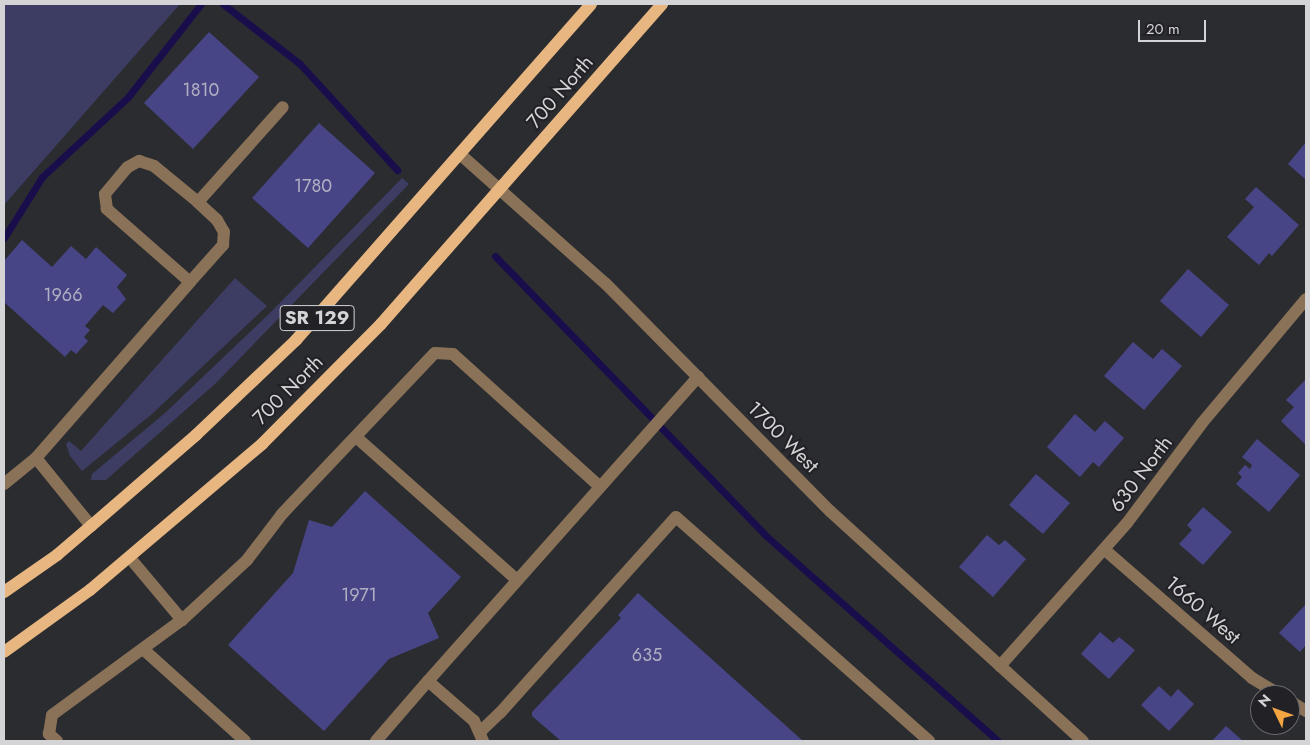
<!DOCTYPE html>
<style>
body{margin:0}
#map{position:relative;width:1310px;height:745px;overflow:hidden;background:#2b2c30;font-family:Jost,sans-serif}
div>[style]{position:absolute}
.green>*{inset:0;background:#3d3d64}
.stream>*{height:7px;margin:-3.5px;padding:0 3.5px;transform-origin:3.5px;border-radius:3.5px;background:#190e4b}
.building>*{inset:0;background:#484587}
.minor>*{height:12px;margin:-6px;padding:0 6px;transform-origin:6px;border-radius:6px;background:#8a7258}
.major>*{height:12px;margin:-6px;padding:0 6px;transform-origin:6px;border-radius:6px;background:#e8b781}
span{translate:-50% -50%;white-space:nowrap;text-align:center;line-height:1.15;-webkit-text-stroke:4px #222226;paint-order:stroke}
.number-label{font-size:18px;color:#b1b0c3}
.number-label span{-webkit-text-stroke-width:0}
.shield-label span{padding:1px 4px;background:#222226;border:1px solid;border-radius:4px;-webkit-text-stroke-width:0}
.shield-label{font-size:19px;color:#d4d4d7;font-weight:700}
.street-label{font-size:20px;color:#d4d4d7}
.frame{position:absolute;inset:0;border:5px solid #d4d4d7;pointer-events:none}
.north{position:absolute;left:1250px;top:685px;width:50px;height:50px;box-sizing:border-box;background:#222226;border:1px solid #69696d;border-radius:50%;rotate:312deg;font-size:14px;font-weight:700;line-height:20px;text-align:center;color:#d4d4d7}
.north::after{content:'';display:block;margin:auto;width:18px;height:22px;background:#f3a542;clip-path:polygon(50% 0,100% 100%,50% 72%,0 100%)}
.scale{position:absolute;left:1138px;top:20px;width:68px;height:22px;box-sizing:border-box;border:2px solid #d4d4d7;border-top:0;padding-left:6px;font-size:15px;line-height:18px;white-space:nowrap;color:#d4d4d7;-webkit-text-stroke:4px #222226;paint-order:stroke}
</style>
<div id="map">
<div class="green">
<div style="clip-path:polygon(4px 4px,180px 4px,4px 205px)"></div>
<div style="clip-path:polygon(402px 178px,409px 184px,216px 383px,106px 480px,91px 480px,92px 474px,165px 413px,272px 311px)"></div>
<div style="clip-path:polygon(235px 278px,267px 306px,152px 414px,82px 471px,70px 456px,66px 444px,69px 441px,81px 451px)"></div>
</div>
<div class="stream">
<div style="left:223px;top:4px;width:98px;rotate:37.9deg"></div>
<div style="left:300px;top:64px;width:144px;rotate:47.5deg"></div>
<div style="left:4px;top:238px;width:72px;rotate:-58.1deg"></div>
<div style="left:42px;top:177px;width:117px;rotate:-42.9deg"></div>
<div style="left:128px;top:97px;width:118px;rotate:-51.9deg"></div>
<div style="left:495px;top:256px;width:387px;rotate:45.9deg"></div>
<div style="left:764px;top:534px;width:312px;rotate:41.5deg"></div>
</div>
<div class="building">
<div style="clip-path:polygon(209px 32px,259px 77px,193px 149px,144px 103px)"></div>
<div style="clip-path:polygon(319px 123px,375px 173px,308px 248px,252px 198px)"></div>
<div style="clip-path:polygon(1306px 142px,1306px 180px,1288px 164px)"></div>
<div style="clip-path:polygon(1256px 187px,1299px 225px,1272px 256px,1269px 253px,1259px 265px,1227px 237px,1254px 207px,1245px 199px)"></div>
<div style="clip-path:polygon(22px 240px,52px 267px,71px 246px,86px 259px,96px 247px,127px 275px,117px 287px,126px 299px,113px 313px,103px 305px,85px 326px,90px 330px,84px 337px,88px 341px,76px 354px,71px 350px,65px 357px,4px 302px,4px 261px)"></div>
<div style="clip-path:polygon(1188px 269px,1229px 305px,1201px 337px,1160px 301px)"></div>
<div style="clip-path:polygon(1133px 342px,1153px 359px,1162px 349px,1182px 366px,1144px 410px,1104px 376px)"></div>
<div style="clip-path:polygon(1306px 379px,1306px 445px,1281px 421px,1294px 407px,1286px 400px)"></div>
<div style="clip-path:polygon(1075px 414px,1095px 432px,1105px 421px,1124px 438px,1099px 467px,1093px 462px,1080px 477px,1047px 447px)"></div>
<div style="clip-path:polygon(1257px 439px,1300px 475px,1269px 512px,1236px 484px,1242px 477px,1238px 473px,1245px 465px,1250px 469px,1252px 465px,1242px 457px)"></div>
<div style="clip-path:polygon(1036px 474px,1070px 503px,1043px 534px,1009px 505px)"></div>
<div style="clip-path:polygon(365px 491px,461px 577px,428px 613px,439px 638px,389px 659px,324px 731px,228px 645px,293px 573px,309px 520px,332px 527px)"></div>
<div style="clip-path:polygon(1203px 507px,1232px 532px,1203px 565px,1179px 544px,1192px 530px,1187px 525px)"></div>
<div style="clip-path:polygon(987px 535px,999px 545px,1005px 540px,1026px 559px,993px 597px,959px 567px)"></div>
<div style="clip-path:polygon(638px 593px,803px 741px,561px 741px,532px 716px,532px 712px,621px 618px,618px 615px)"></div>
<div style="clip-path:polygon(1306px 604px,1306px 645px,1300px 652px,1279px 633px)"></div>
<div style="clip-path:polygon(1100px 632px,1113px 643px,1119px 637px,1135px 650px,1109px 679px,1081px 654px)"></div>
<div style="clip-path:polygon(1159px 686px,1171px 697px,1178px 689px,1194px 704px,1169px 731px,1141px 705px)"></div>
<div style="clip-path:polygon(1226px 726px,1243px 741px,1212px 741px)"></div>
</div>
<div class="minor">
<div style="left:461px;top:155px;width:194px;rotate:41.7deg"></div>
<div style="left:606px;top:284px;width:319px;rotate:45.4deg"></div>
<div style="left:830px;top:511px;width:342px;rotate:42.3deg"></div>
<div style="left:190px;top:282px;width:50px;rotate:-48.3deg"></div>
<div style="left:223px;top:245px;width:13px;rotate:-86deg"></div>
<div style="left:224px;top:232px;width:14px;rotate:-120deg"></div>
<div style="left:217px;top:220px;width:26px;rotate:-137deg"></div>
<div style="left:356px;top:437px;width:215px;rotate:41.6deg"></div>
<div style="left:36px;top:458px;width:234px;rotate:-48.8deg"></div>
<div style="left:190px;top:282px;width:111px;rotate:-138.7deg"></div>
<div style="left:107px;top:209px;width:15px;rotate:-98deg"></div>
<div style="left:105px;top:194px;width:35px;rotate:-50deg"></div>
<div style="left:128px;top:167px;width:13px;rotate:-29deg"></div>
<div style="left:139px;top:161px;width:16px;rotate:18deg"></div>
<div style="left:154px;top:166px;width:57px;rotate:39.3deg"></div>
<div style="left:198px;top:202px;width:127px;rotate:-48.2deg"></div>
<div style="left:4px;top:484px;width:41px;rotate:-39.1deg"></div>
<div style="left:36px;top:458px;width:87px;rotate:51deg"></div>
<div style="left:1105px;top:550px;width:195px;rotate:41deg"></div>
<div style="left:1252px;top:678px;width:33px;rotate:31deg"></div>
<div style="left:130px;top:558px;width:81px;rotate:50deg"></div>
<div style="left:143px;top:649px;width:137px;rotate:42deg"></div>
<div style="left:1000px;top:666px;width:191px;rotate:-48.4deg"></div>
<div style="left:1127px;top:523px;width:125px;rotate:-53.1deg"></div>
<div style="left:1202px;top:423px;width:162px;rotate:-50deg"></div>
<div style="left:1290px;top:701px;width:19px;rotate:32deg"></div>
<div style="left:480px;top:732px;width:28px;rotate:-44deg"></div>
<div style="left:500px;top:713px;width:263px;rotate:-48.1deg"></div>
<div style="left:676px;top:517px;width:338px;rotate:41.5deg"></div>
<div style="left:57px;top:741px;width:11px;rotate:-139deg"></div>
<div style="left:49px;top:734px;width:19px;rotate:-81deg"></div>
<div style="left:52px;top:715px;width:161px;rotate:-36.2deg"></div>
<div style="left:182px;top:620px;width:88px;rotate:-42.7deg"></div>
<div style="left:247px;top:560px;width:58px;rotate:-52.7deg"></div>
<div style="left:282px;top:514px;width:222px;rotate:-46.5deg"></div>
<div style="left:435px;top:353px;width:18px;rotate:3deg"></div>
<div style="left:453px;top:354px;width:198px;rotate:42.1deg"></div>
<div style="left:376px;top:741px;width:79px;rotate:-49.1deg"></div>
<div style="left:483px;top:741px;width:22px;rotate:-114deg"></div>
<div style="left:474px;top:721px;width:61px;rotate:-139deg"></div>
<div style="left:428px;top:681px;width:407px;rotate:-48.4deg"></div>
</div>
<div class="major">
<div style="left:4px;top:592px;width:65px;rotate:-34.9deg"></div>
<div style="left:57px;top:555px;width:45px;rotate:-40.5deg"></div>
<div style="left:91px;top:526px;width:139px;rotate:-40.9deg"></div>
<div style="left:196px;top:435px;width:138px;rotate:-43.5deg"></div>
<div style="left:296px;top:340px;width:447px;rotate:-48.7deg"></div>
<div style="left:4px;top:652px;width:106px;rotate:-35.8deg"></div>
<div style="left:90px;top:590px;width:226px;rotate:-40.3deg"></div>
<div style="left:262px;top:444px;width:169px;rotate:-45.2deg"></div>
<div style="left:381px;top:324px;width:426px;rotate:-48.7deg"></div>
</div>
<div class="number-label">
<span style="left:201px;top:90px">1810</span>
<span style="left:313px;top:186px">1780</span>
<span style="left:63px;top:295px">1966</span>
<span style="left:359px;top:595px">1971</span>
<span style="left:647px;top:655px">635</span>
</div>
<div class="shield-label">
<span style="left:317px;top:318px">SR 129</span>
</div>
<div class="street-label">
<span style="left:560px;top:92px;rotate:-49deg">700 North</span>
<span style="left:288px;top:390px;rotate:-45deg">700 North</span>
<span style="left:783px;top:437px;rotate:45deg">1700 West</span>
<span style="left:1141px;top:474px;rotate:-53deg">630 North</span>
<span style="left:1203px;top:610px;rotate:41deg">1660 West</span>
</div>
<div class="frame"></div>
<div class="north">N</div>
<div class="scale">20 m</div>
</div>
